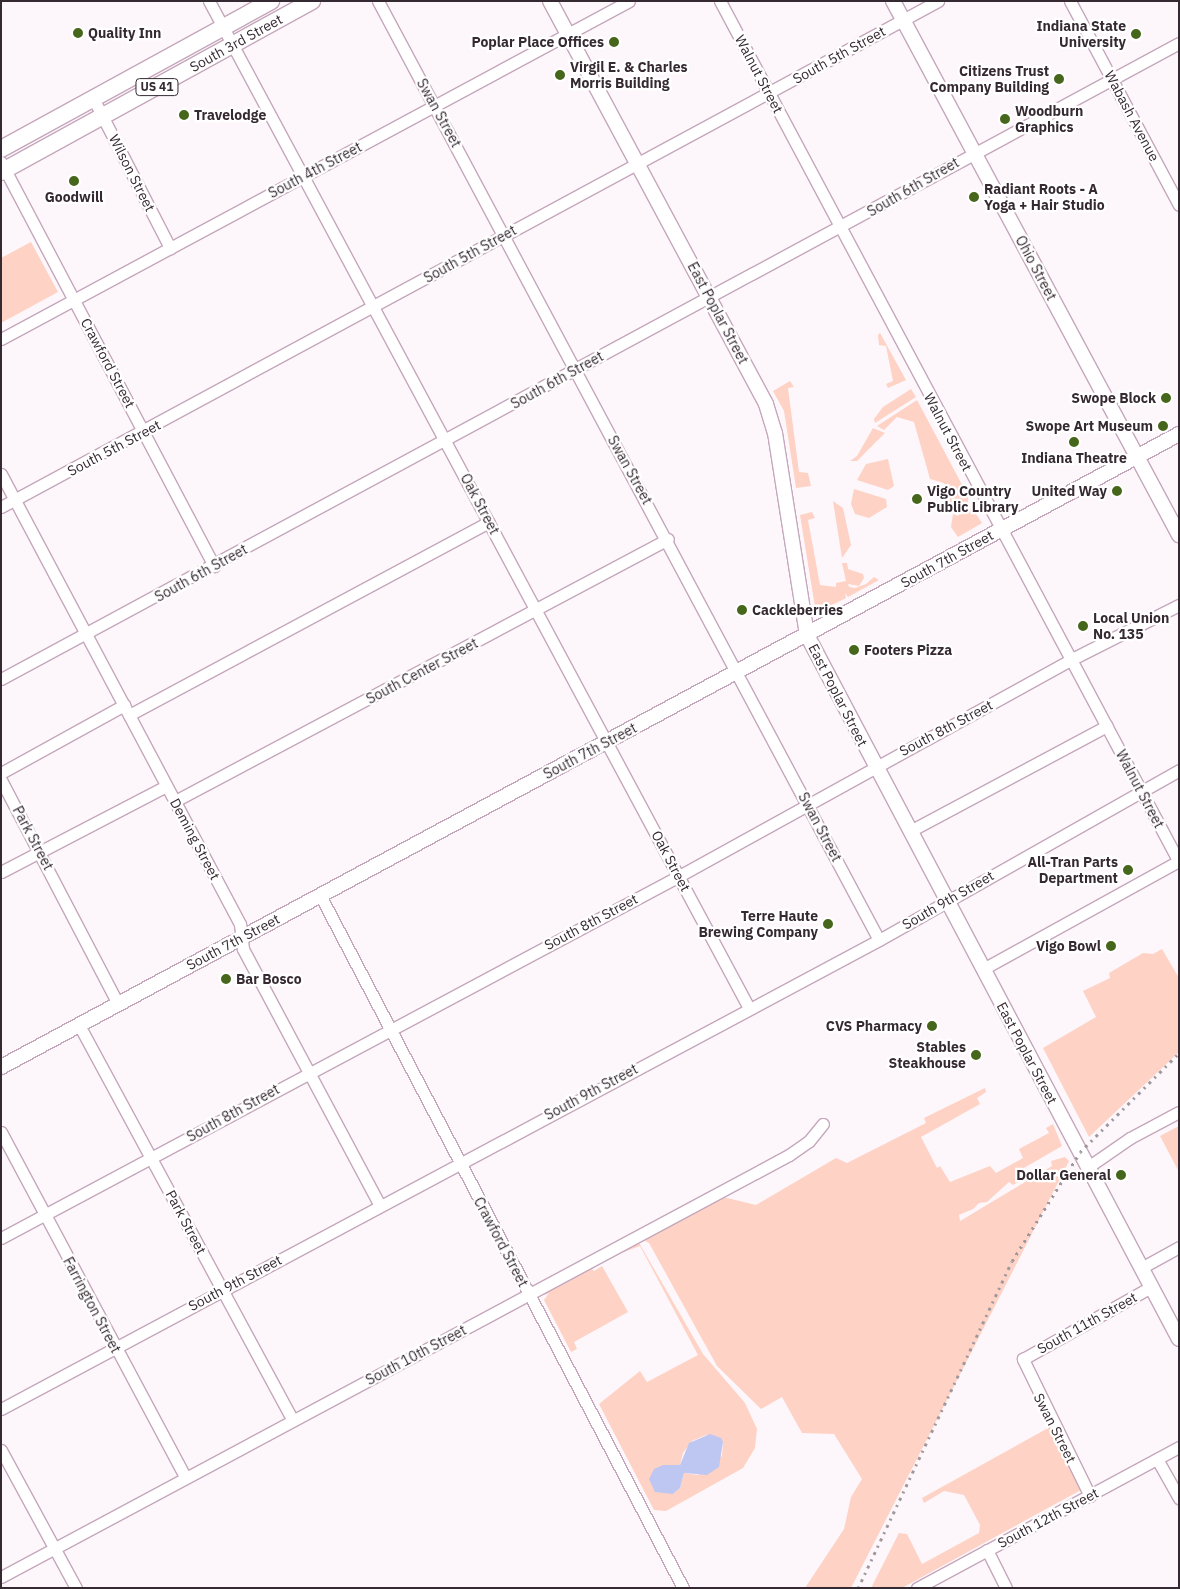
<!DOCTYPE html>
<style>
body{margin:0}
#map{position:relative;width:1180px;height:1589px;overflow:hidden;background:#fdf7fb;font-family:"IBM Plex Sans",sans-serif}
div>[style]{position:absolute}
.green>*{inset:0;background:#fed2c4}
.water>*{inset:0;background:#bec6f2}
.roads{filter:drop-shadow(1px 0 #c5a7bc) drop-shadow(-1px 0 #c5a7bc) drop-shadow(0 1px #c5a7bc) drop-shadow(0 -1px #c5a7bc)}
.minor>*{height:11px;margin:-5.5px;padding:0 5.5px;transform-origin:5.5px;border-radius:5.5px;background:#fff}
.major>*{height:14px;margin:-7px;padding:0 7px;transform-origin:7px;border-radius:7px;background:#fff}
.highway>*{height:16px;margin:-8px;padding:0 8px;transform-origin:8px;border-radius:8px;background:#fff}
.rail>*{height:2.5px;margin-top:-1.25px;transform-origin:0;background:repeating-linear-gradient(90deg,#a0979d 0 2.5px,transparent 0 7.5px)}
.dots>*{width:14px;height:14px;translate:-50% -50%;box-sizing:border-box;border:2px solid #fff;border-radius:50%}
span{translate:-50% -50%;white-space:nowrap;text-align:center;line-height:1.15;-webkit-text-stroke:4.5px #fff;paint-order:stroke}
.shield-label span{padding:1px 4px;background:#fff;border:1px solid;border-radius:4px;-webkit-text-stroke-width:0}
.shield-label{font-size:12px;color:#362a32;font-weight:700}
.poi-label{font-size:14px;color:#362a32;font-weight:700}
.right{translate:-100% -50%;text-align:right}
.left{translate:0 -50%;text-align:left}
.street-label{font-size:14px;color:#362a32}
.frame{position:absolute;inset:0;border:2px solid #362a32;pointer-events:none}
</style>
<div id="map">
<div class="green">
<div style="clip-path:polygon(31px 242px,58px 292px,1px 323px,1px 258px)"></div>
<div style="clip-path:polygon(880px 333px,906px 380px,888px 388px,886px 384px,893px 381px,886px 346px,879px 345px,878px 335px)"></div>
<div style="clip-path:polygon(790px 381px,794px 387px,788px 388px,799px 472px,808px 473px,811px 486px,796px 488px,784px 411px,773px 391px)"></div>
<div style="clip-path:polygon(911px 389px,916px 397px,875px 423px,874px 419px,883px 407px)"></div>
<div style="clip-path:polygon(917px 400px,968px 496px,968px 505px,958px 509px,944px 507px,949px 503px,944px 483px,930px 479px,914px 422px,897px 417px,884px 430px,877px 426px)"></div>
<div style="clip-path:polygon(873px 428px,885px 433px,857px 461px,850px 461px,857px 456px)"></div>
<div style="clip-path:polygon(888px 459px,894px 486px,888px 490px,857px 480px,866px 464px)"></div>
<div style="clip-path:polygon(854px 489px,886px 499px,887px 507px,869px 518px,855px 514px,851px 504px)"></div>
<div style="clip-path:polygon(833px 501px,843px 508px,851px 545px,842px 558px)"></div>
<div style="clip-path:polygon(972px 508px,982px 523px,958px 537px,951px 527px,953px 514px,958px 516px,960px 512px)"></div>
<div style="clip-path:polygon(812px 512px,815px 518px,808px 520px,820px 585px,836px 587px,836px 583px,846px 581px,842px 563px,847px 563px,848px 569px,863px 574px,864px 578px,859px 586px,848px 584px,849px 587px,855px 588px,866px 584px,874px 577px,879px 580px,848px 597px,845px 593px,846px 598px,816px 613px,800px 515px)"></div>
<div style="clip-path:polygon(1162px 949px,1179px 978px,1179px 1052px,1089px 1137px,1043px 1048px,1096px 1017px,1083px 991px,1110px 978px,1109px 973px,1143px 953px,1153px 954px)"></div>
<div style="clip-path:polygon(985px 1088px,986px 1092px,977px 1098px,980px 1104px,921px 1137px,937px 1168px,940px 1166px,950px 1182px,990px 1166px,996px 1173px,1023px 1158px,1019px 1149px,1049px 1133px,1046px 1128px,1053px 1124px,1062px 1146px,1022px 1169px,1018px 1176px,1022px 1180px,1013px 1185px,1009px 1182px,987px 1202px,979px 1203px,973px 1209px,959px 1215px,960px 1221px,1052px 1166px,1051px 1161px,1065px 1157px,1069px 1161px,851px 1588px,805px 1588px,844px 1529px,851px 1497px,862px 1479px,834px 1434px,802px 1433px,782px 1397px,761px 1409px,717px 1366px,649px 1243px,640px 1238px,719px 1196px,756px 1205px,836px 1158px,847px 1163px,926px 1123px,924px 1118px)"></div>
<div style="clip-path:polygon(1179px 1126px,1179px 1172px,1160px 1136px)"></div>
<div style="clip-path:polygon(evenodd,638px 1241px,703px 1354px,745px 1403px,757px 1429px,755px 1448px,743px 1468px,666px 1511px,654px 1510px,599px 1404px,640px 1371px,647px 1382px,698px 1355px,640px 1246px,613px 1256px,638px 1241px,706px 1435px,723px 1443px,722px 1456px,698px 1475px,684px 1473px,680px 1488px,673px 1494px,667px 1465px,680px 1465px,683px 1453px,692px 1441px,706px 1435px)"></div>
<div style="clip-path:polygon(602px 1266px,628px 1312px,574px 1342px,577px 1349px,571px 1352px,544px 1300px,549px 1293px,545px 1295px,543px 1292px,589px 1267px,594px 1271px)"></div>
<div style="clip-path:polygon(1050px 1427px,1081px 1490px,902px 1588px,871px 1588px,899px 1533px,907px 1534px,922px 1564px,979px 1533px,980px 1525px,964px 1495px,944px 1491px,924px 1503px,922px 1498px)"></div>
</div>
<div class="water">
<div style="clip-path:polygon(710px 1434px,721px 1438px,723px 1442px,719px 1467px,707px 1475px,684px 1473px,680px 1488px,673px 1494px,655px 1492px,649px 1479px,654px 1469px,663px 1465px,680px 1465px,689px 1443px)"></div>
</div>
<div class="roads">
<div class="minor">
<div style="left:209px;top:1px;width:1143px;rotate:61.8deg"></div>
<div style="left:378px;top:1px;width:1064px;rotate:61.92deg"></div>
<div style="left:720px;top:1px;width:976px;rotate:61.94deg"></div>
<div style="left:1070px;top:1px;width:231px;rotate:61.9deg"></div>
<div style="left:93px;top:98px;width:169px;rotate:62.8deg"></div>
<div style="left:1px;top:162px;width:457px;rotate:62.2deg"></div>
<div style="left:1px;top:339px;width:713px;rotate:-28.29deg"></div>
<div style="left:1px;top:474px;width:510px;rotate:62.03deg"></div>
<div style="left:240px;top:924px;width:25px;rotate:83deg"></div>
<div style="left:243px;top:949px;width:291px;rotate:61.9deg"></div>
<div style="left:1px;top:507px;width:1065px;rotate:-28.37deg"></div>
<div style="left:1px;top:679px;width:1339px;rotate:-28.36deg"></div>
<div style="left:129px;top:715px;width:408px;rotate:-28.2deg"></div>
<div style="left:1px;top:773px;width:141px;rotate:-28.9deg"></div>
<div style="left:1px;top:780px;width:253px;rotate:62.4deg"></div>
<div style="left:175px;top:801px;width:558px;rotate:-27.99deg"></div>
<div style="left:910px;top:831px;width:223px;rotate:-28.1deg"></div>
<div style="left:1px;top:872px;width:186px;rotate:-27.5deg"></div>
<div style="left:320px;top:895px;width:782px;rotate:62.35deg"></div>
<div style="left:983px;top:969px;width:224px;rotate:-28.9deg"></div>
<div style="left:79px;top:1025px;width:449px;rotate:61.6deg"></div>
<div style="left:1px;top:1132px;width:391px;rotate:61.9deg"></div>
<div style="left:1088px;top:1167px;width:51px;rotate:-34.6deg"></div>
<div style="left:1130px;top:1138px;width:55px;rotate:-28deg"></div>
<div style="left:1px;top:1238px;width:769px;rotate:-28.1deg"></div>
<div style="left:679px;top:876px;width:447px;rotate:-28.9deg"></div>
<div style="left:1070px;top:660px;width:122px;rotate:-26.8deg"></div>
<div style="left:1141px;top:1268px;width:43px;rotate:-28.9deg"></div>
<div style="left:1px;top:1409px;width:995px;rotate:-28.11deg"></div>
<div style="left:879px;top:940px;width:345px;rotate:-29.5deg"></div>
<div style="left:1px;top:1450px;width:157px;rotate:61.5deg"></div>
<div style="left:1157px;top:1459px;width:45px;rotate:60.6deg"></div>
<div style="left:1090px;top:1496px;width:153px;rotate:-116.1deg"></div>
<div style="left:1023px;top:1359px;width:147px;rotate:-29.4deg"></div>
<div style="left:987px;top:1550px;width:42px;rotate:63.4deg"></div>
<div style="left:1px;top:1577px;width:894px;rotate:-28.17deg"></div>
<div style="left:789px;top:1155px;width:24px;rotate:-35deg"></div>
<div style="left:809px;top:1141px;width:22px;rotate:-51deg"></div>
<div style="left:917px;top:1588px;width:298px;rotate:-28.3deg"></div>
</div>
<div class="major">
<div style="left:550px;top:1px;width:457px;rotate:61.8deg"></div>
<div style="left:766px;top:404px;width:30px;rotate:73deg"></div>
<div style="left:775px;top:433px;width:205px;rotate:81deg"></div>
<div style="left:807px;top:635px;width:796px;rotate:62.15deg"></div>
<div style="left:893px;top:1px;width:606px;rotate:61.83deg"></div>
<div style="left:1px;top:1067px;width:1337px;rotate:-28.25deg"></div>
</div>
<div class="highway">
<div style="left:1px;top:149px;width:308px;rotate:-28.7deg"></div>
<div style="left:1px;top:172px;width:355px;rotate:-28.8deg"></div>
</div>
</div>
<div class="rail">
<div style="left:858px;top:1588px;width:361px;rotate:-64.8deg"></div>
<div style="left:1012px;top:1261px;width:128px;rotate:-58deg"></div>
<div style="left:1080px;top:1152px;width:140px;rotate:-45deg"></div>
</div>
<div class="dots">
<div style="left:78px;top:33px;background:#46661c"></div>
<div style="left:1136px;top:34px;background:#46661c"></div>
<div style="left:614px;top:42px;background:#46661c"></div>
<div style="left:560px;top:75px;background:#46661c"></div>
<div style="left:1059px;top:79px;background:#46661c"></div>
<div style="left:184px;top:115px;background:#46661c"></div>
<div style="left:1005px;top:119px;background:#46661c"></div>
<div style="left:74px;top:181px;background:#46661c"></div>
<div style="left:974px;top:197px;background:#46661c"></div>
<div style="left:1166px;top:398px;background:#46661c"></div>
<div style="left:1163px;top:426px;background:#46661c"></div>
<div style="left:1074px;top:442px;background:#46661c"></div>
<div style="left:1117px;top:491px;background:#46661c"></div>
<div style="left:917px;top:499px;background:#46661c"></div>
<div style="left:742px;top:610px;background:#46661c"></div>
<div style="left:1083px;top:626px;background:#46661c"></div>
<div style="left:854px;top:650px;background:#46661c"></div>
<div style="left:1128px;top:870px;background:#46661c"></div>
<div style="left:828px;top:924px;background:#46661c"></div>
<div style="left:1111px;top:946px;background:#46661c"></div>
<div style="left:226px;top:979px;background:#46661c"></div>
<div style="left:932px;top:1026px;background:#46661c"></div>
<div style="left:976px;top:1055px;background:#46661c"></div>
<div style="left:1121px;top:1175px;background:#46661c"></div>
</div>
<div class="shield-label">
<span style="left:157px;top:87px">US 41</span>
</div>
<div class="poi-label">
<span class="right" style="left:1126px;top:34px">Indiana State<br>University</span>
<span class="left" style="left:88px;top:33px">Quality Inn</span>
<span class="right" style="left:604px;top:42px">Poplar Place Offices</span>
<span class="left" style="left:570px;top:75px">Virgil E. &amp; Charles<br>Morris Building</span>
<span class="right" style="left:1049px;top:79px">Citizens Trust<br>Company Building</span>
<span class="left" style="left:1015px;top:119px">Woodburn<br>Graphics</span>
<span class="left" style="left:194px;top:115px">Travelodge</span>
<span class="left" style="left:984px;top:197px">Radiant Roots - A<br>Yoga + Hair Studio</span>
<span style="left:74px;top:197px">Goodwill</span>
<span class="right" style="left:1156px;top:398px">Swope Block</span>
<span class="right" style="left:1153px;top:426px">Swope Art Museum</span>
<span style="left:1074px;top:458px">Indiana Theatre</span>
<span class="left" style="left:927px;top:499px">Vigo Country<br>Public Library</span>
<span class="right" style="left:1107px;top:491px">United Way</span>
<span class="left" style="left:752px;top:610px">Cackleberries</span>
<span class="left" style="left:1093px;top:626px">Local Union<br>No. 135</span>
<span class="left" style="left:864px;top:650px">Footers Pizza</span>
<span class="right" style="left:1118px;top:870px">All-Tran Parts<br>Department</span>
<span class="right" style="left:818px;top:924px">Terre Haute<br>Brewing Company</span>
<span class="right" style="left:1101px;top:946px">Vigo Bowl</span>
<span class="left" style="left:236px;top:979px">Bar Bosco</span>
<span class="right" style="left:922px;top:1026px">CVS Pharmacy</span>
<span class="right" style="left:966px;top:1055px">Stables<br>Steakhouse</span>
<span class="right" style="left:1111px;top:1175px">Dollar General</span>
</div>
<div class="street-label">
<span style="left:236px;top:43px;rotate:-29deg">South 3rd Street</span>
<span style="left:839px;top:55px;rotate:-29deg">South 5th Street</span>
<span style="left:759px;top:74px;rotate:62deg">Walnut Street</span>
<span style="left:439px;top:113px;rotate:61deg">Swan Street</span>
<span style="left:1132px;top:116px;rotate:62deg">Wabash Avenue</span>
<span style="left:315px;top:170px;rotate:-28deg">South 4th Street</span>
<span style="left:132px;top:173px;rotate:63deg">Wilson Street</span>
<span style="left:913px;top:187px;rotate:-30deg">South 6th Street</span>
<span style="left:470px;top:254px;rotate:-29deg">South 5th Street</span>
<span style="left:1036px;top:268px;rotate:62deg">Ohio Street</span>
<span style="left:718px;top:313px;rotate:62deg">East Poplar Street</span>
<span style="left:108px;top:363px;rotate:62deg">Crawford Street</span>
<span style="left:557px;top:380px;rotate:-29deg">South 6th Street</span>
<span style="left:948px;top:432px;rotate:62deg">Walnut Street</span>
<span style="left:114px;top:448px;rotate:-28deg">South 5th Street</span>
<span style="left:630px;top:470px;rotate:61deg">Swan Street</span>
<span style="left:480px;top:504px;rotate:62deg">Oak Street</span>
<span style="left:947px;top:559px;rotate:-29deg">South 7th Street</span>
<span style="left:201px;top:573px;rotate:-29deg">South 6th Street</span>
<span style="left:422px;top:671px;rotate:-28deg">South Center Street</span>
<span style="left:838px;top:695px;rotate:63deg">East Poplar Street</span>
<span style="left:946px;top:728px;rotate:-28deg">South 8th Street</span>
<span style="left:590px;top:751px;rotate:-28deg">South 7th Street</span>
<span style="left:1140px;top:789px;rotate:62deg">Walnut Street</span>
<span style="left:820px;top:827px;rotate:62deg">Swan Street</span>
<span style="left:33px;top:838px;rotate:62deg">Park Street</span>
<span style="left:195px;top:839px;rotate:62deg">Deming Street</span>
<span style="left:671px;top:861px;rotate:62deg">Oak Street</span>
<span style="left:948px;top:900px;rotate:-30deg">South 9th Street</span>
<span style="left:591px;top:922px;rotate:-28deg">South 8th Street</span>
<span style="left:233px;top:942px;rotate:-28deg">South 7th Street</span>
<span style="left:1027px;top:1053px;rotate:62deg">East Poplar Street</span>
<span style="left:591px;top:1092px;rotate:-28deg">South 9th Street</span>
<span style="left:233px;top:1113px;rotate:-29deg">South 8th Street</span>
<span style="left:186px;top:1222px;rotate:62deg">Park Street</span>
<span style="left:501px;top:1242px;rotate:62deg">Crawford Street</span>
<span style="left:235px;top:1283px;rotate:-28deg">South 9th Street</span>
<span style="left:92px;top:1305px;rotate:62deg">Farrington Street</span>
<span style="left:1087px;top:1323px;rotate:-29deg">South 11th Street</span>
<span style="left:416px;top:1355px;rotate:-28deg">South 10th Street</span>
<span style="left:1055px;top:1428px;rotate:63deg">Swan Street</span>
<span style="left:1048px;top:1518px;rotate:-28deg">South 12th Street</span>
</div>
<div class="frame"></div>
</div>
